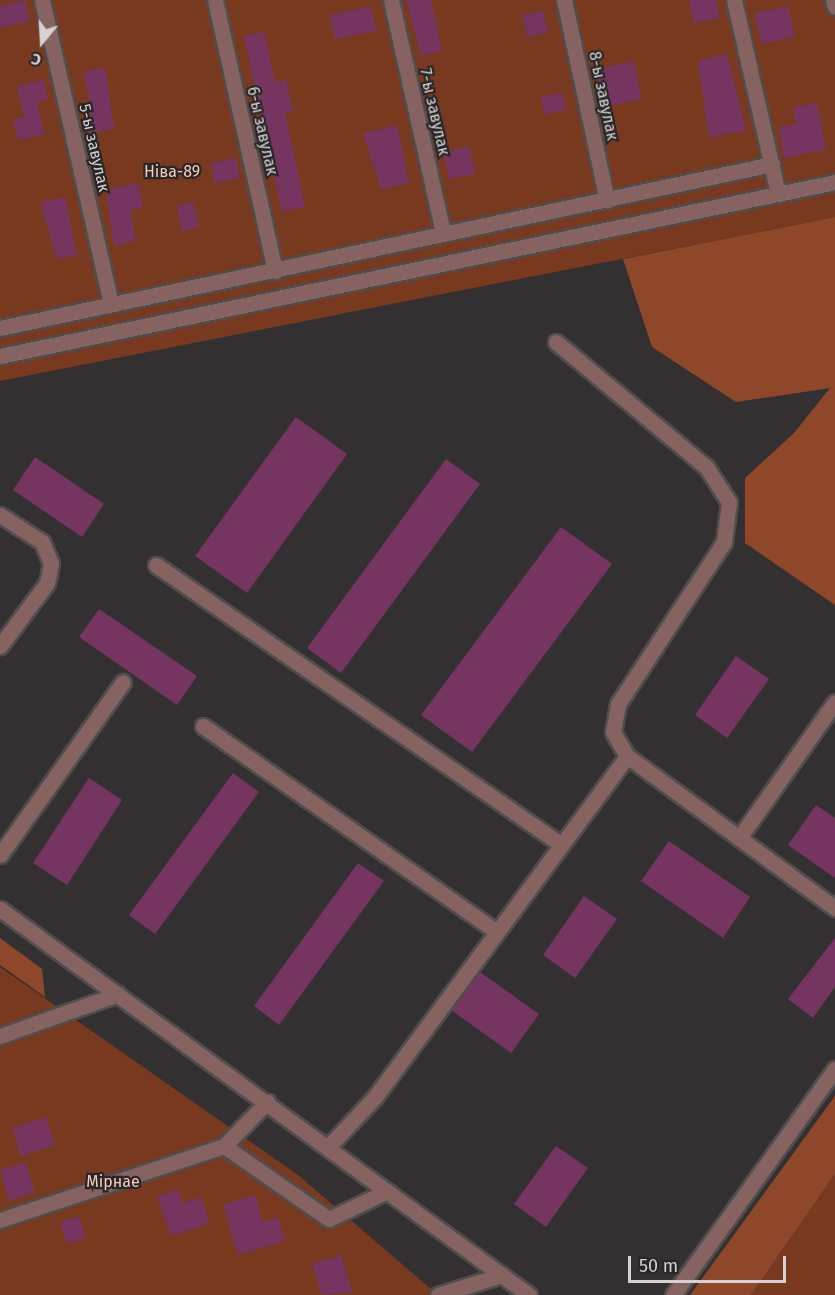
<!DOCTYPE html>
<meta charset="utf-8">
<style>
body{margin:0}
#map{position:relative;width:835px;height:1295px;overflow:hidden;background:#333031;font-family:"Fira Sans",sans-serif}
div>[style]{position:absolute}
.green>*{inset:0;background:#79391f}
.forest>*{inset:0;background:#8f4729}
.building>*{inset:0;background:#763561}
.roads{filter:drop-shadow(2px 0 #504d4e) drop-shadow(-2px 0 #504d4e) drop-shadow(0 2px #504d4e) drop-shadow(0 -2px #504d4e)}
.minor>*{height:15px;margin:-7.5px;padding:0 7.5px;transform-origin:7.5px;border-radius:7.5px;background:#866260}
span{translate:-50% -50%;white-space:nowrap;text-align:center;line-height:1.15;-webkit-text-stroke:4.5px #292627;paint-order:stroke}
.street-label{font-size:16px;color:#d4d2d3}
.park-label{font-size:16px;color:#f7cbbb}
.north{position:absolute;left:12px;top:12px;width:60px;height:60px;-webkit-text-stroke:4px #292627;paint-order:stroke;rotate:198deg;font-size:16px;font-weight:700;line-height:24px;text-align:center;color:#d4d2d3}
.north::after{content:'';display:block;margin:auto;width:21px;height:27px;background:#d4d2d3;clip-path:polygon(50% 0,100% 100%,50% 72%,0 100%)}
.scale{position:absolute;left:628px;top:1256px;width:158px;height:27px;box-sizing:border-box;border:3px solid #d4d2d3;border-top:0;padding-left:8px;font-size:18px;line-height:21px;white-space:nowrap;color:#d4d2d3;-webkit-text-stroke:4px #292627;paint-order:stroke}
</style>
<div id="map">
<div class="green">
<div style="clip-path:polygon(0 0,835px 0,835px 217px,0 381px)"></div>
<div style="clip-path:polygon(0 967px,298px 1175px,438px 1295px,0 1295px)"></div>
<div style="clip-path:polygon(835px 1174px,835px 1295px,751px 1295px)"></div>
</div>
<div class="forest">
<div style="clip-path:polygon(835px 217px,835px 605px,745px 543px,745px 478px,794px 433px,830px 388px,736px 402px,652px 347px,623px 259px)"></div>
<div style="clip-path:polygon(0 938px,42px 969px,45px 997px,0 965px)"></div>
<div style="clip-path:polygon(835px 1096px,835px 1174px,751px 1295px,690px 1295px)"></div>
</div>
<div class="building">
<div style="clip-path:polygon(25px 0,29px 21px,0 28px,0 6px)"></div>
<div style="clip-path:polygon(406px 0,431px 0,442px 51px,421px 56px)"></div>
<div style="clip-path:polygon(689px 0,716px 0,720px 18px,694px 24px)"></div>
<div style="clip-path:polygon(371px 6px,376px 31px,335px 39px,330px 15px)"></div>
<div style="clip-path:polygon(788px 6px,795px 37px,762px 44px,755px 13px)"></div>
<div style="clip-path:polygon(543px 11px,548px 33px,527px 37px,522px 15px)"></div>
<div style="clip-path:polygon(264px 32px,275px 82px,286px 79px,293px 111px,285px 113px,305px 207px,282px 212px,244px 36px)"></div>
<div style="clip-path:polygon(727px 54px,746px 130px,709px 138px,698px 61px)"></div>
<div style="clip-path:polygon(634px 61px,642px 99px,601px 107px,593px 70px)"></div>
<div style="clip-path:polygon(105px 67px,114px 129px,89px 134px,85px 115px,92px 114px,83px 72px)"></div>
<div style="clip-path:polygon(43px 80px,48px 100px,37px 102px,44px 135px,18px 140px,13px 120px,24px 117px,17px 86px)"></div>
<div style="clip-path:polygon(562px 92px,566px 110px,544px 114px,541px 97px)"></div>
<div style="clip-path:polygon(817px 103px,826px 150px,784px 158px,779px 127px,796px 124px,793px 107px)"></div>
<div style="clip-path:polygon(397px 125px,409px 183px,381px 189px,363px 133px)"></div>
<div style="clip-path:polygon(469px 146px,475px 174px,449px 179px,443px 152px)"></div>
<div style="clip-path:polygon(236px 158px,240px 178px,215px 184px,211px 163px)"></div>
<div style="clip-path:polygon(138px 183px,143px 207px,130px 210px,136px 241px,114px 246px,106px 190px)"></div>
<div style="clip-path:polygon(65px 197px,77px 255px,57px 259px,40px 202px)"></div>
<div style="clip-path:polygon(193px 202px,199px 228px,182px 231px,177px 206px)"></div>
<div style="clip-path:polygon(296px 417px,347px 454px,247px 593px,195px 556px)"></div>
<div style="clip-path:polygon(35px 457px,104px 504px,82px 537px,13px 490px)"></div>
<div style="clip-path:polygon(446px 459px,480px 484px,341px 673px,307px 648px)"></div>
<div style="clip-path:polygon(561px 527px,612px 564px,472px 752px,421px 715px)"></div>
<div style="clip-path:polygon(99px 609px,197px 676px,177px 705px,79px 637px)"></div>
<div style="clip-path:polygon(736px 656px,769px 679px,727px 738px,695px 715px)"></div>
<div style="clip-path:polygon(233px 773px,259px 792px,155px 934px,129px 915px)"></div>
<div style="clip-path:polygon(89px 778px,122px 800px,67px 885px,33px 863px)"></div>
<div style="clip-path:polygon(816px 805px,835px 818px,835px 878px,788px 845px)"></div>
<div style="clip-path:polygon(669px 841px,750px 897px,723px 938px,641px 881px)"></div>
<div style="clip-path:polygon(358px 863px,384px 881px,279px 1025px,254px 1006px)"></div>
<div style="clip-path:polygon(584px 896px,617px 919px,575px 978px,543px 955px)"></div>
<div style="clip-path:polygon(835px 938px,835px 987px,813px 1018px,788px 999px)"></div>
<div style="clip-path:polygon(480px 972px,539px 1014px,511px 1053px,451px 1010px)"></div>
<div style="clip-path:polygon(46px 1117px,55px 1145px,21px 1156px,12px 1128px)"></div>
<div style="clip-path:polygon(556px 1146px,588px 1168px,546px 1227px,514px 1204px)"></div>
<div style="clip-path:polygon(25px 1162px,35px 1192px,9px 1201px,0 1170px)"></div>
<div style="clip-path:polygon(178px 1189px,182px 1203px,201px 1197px,210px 1223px,171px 1236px,157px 1197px)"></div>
<div style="clip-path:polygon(255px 1195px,263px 1222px,278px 1217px,285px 1241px,238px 1255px,223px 1205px)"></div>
<div style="clip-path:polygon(79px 1216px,86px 1238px,67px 1244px,60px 1222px)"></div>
<div style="clip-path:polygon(341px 1255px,352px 1292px,322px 1295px,312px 1264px)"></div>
</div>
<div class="roads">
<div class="minor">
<div style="left:42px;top:0;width:312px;rotate:77.2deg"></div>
<div style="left:215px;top:0;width:278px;rotate:77.5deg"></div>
<div style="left:391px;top:0;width:239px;rotate:77.4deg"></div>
<div style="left:564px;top:0;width:205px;rotate:77.9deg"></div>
<div style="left:734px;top:0;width:199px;rotate:77.2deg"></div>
<div style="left:833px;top:0;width:7px;rotate:74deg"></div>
<div style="left:0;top:328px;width:789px;rotate:-11.99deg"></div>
<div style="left:556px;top:342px;width:197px;rotate:39.8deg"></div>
<div style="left:707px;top:468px;width:40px;rotate:57.1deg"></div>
<div style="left:729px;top:502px;width:40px;rotate:97.1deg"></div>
<div style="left:724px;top:542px;width:194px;rotate:123.2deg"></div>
<div style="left:618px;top:704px;width:28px;rotate:100deg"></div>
<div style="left:613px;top:732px;width:28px;rotate:60deg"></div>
<div style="left:0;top:356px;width:853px;rotate:-11.77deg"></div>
<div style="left:0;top:515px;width:50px;rotate:32.7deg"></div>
<div style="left:42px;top:542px;width:23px;rotate:67deg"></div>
<div style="left:51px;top:563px;width:20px;rotate:101deg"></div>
<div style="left:47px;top:583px;width:79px;rotate:126.7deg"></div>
<div style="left:156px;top:565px;width:491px;rotate:34.6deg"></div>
<div style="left:203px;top:726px;width:355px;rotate:35deg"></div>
<div style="left:739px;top:838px;width:166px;rotate:-54.8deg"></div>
<div style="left:0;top:855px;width:212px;rotate:-54.6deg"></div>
<div style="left:0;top:909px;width:655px;rotate:36.12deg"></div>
<div style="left:0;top:1036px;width:125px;rotate:-19.6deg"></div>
<div style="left:224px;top:1146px;width:128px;rotate:34.8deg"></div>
<div style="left:329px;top:1219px;width:64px;rotate:-25.8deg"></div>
<div style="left:328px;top:1147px;width:69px;rotate:-46.8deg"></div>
<div style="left:375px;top:1097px;width:424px;rotate:-53.5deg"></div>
<div style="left:627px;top:756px;width:258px;rotate:36.2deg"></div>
<div style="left:0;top:1220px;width:236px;rotate:-18.3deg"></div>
<div style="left:224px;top:1146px;width:62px;rotate:-45.7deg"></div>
<div style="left:438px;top:1295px;width:67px;rotate:-17.4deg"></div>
<div style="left:673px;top:1295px;width:278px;rotate:-54.4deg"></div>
</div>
</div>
<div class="street-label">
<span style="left:603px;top:96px;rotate:78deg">8-ы завулак</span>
<span style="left:434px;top:112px;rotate:77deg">7-ы завулак</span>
<span style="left:262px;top:131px;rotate:77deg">6-ы завулак</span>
<span style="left:94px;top:148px;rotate:77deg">5-ы завулак</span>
</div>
<div class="park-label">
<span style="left:172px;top:172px">Ніва-89</span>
<span style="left:113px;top:1182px">Мірнае</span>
</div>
<div class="north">С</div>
<div class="scale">50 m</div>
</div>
